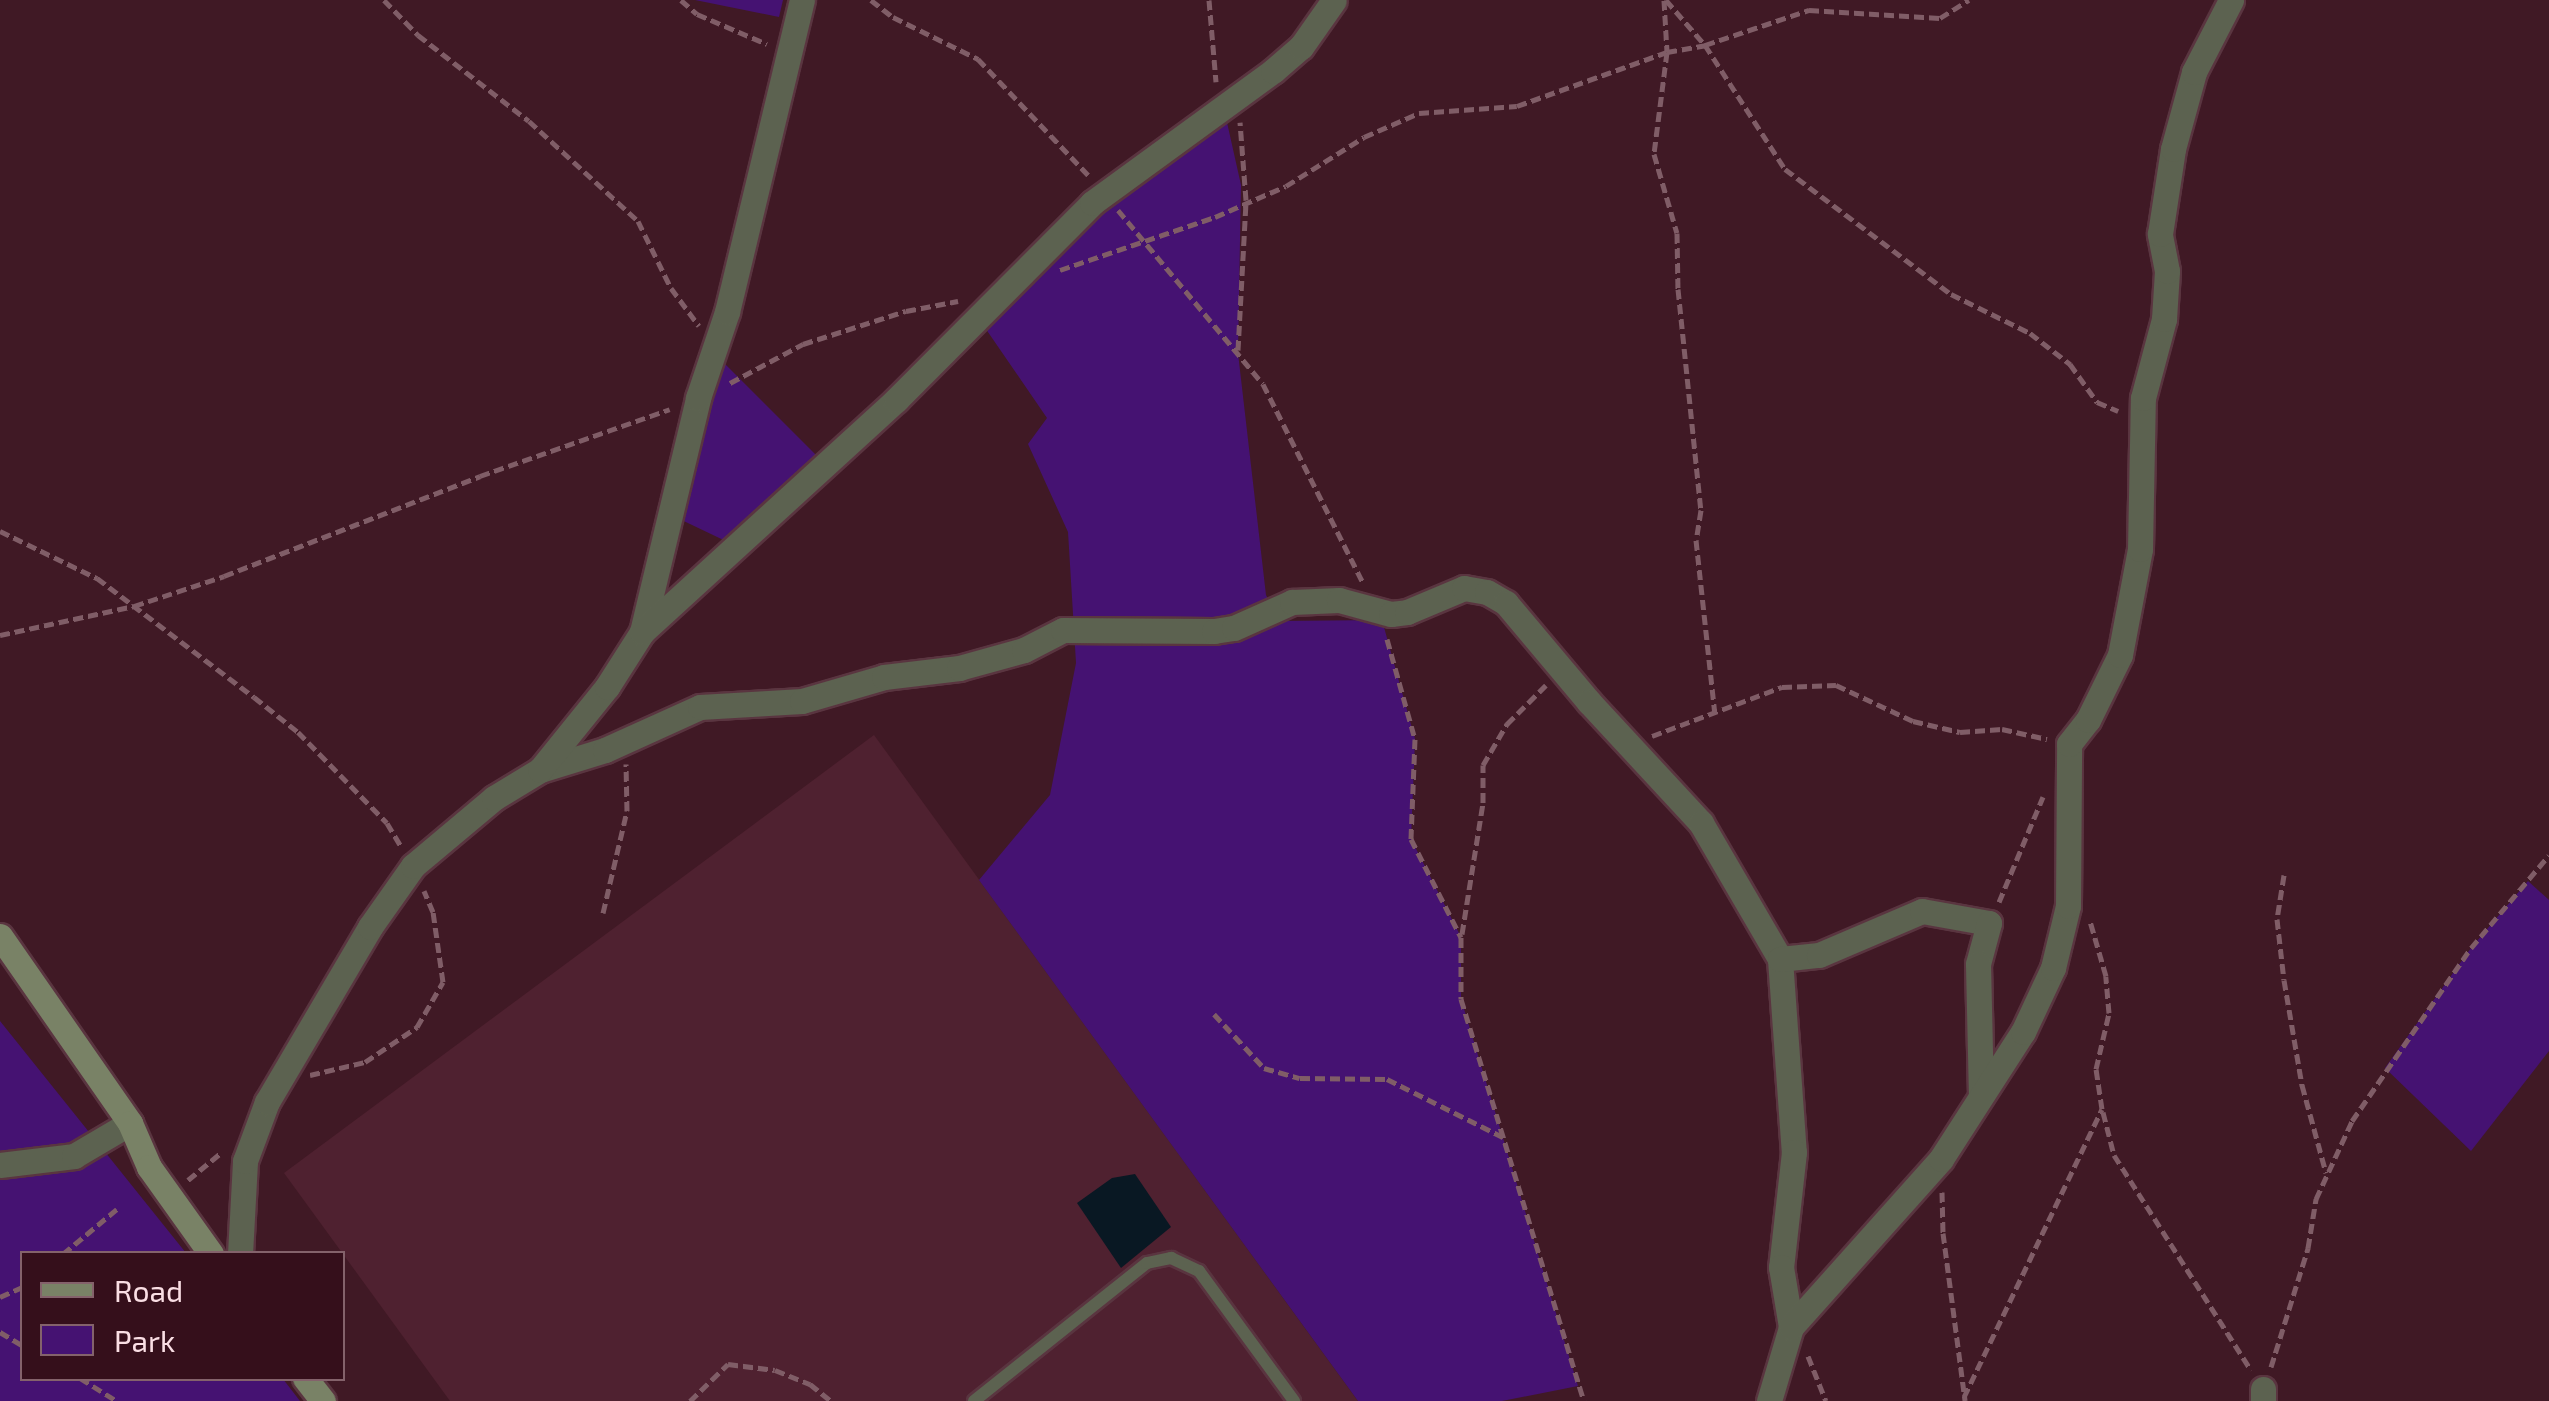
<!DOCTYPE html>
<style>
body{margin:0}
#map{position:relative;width:2549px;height:1401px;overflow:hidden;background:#401925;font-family:"Exo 2",sans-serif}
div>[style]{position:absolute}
.built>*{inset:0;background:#4f2130}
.green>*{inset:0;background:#451272}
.water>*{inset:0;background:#091823}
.path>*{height:5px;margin-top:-2.5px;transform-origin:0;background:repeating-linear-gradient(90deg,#805d67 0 10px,transparent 0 15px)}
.roads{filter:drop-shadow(2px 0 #5a3540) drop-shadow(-2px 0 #5a3540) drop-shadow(0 2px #5a3540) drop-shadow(0 -2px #5a3540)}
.lane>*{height:12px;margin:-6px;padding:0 6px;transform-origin:6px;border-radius:6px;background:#5c6250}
.street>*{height:25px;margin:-12.5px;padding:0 12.5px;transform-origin:12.5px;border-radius:12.5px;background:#5c6250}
.secondary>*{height:25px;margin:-12.5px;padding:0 12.5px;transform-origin:12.5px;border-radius:12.5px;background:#798266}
span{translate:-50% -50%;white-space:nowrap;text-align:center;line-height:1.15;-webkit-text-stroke:10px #350f1b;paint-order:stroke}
.legend{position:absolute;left:20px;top:1251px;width:325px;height:130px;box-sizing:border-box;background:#350f1b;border:2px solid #84626b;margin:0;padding:12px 18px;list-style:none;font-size:30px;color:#fadee4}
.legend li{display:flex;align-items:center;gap:20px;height:50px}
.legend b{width:50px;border:2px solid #84626b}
</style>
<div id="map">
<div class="built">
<div style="clip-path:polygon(874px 735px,1358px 1401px,450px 1401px,284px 1173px)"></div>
</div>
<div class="green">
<div style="clip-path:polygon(695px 0,783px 0,779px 17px)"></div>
<div style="clip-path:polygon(1222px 100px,1241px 185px,1238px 353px,1266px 595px,1279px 621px,1382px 620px,1415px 739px,1411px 839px,1461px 937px,1461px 999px,1578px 1386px,1502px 1401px,1358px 1401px,979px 880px,1050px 795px,1076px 663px,1068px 532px,1028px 444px,1047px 418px,979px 319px)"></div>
<div style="clip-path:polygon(715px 354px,824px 463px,736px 546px,669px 514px)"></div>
<div style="clip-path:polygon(2528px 881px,2549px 900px,2549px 1051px,2471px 1151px,2385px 1068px,2471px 948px)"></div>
<div style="clip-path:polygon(0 1021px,186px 1253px,22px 1254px,22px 1378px,283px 1379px,300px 1401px,0 1401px)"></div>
</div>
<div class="water">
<div style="clip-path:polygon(1135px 1174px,1171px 1227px,1121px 1268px,1077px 1203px,1112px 1178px)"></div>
</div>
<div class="path">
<div style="left:384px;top:0;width:49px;rotate:45.8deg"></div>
<div style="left:418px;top:35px;width:140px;rotate:37.8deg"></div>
<div style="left:529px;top:121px;width:148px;rotate:42.5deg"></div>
<div style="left:638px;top:221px;width:75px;rotate:63.8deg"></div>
<div style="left:671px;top:288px;width:47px;rotate:53.6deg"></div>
<div style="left:681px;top:0;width:21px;rotate:41deg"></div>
<div style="left:697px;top:14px;width:76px;rotate:23.2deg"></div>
<div style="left:871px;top:0;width:28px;rotate:38deg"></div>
<div style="left:893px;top:17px;width:95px;rotate:26.3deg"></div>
<div style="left:978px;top:59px;width:160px;rotate:46.5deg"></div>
<div style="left:1209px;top:0;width:82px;rotate:85.1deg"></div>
<div style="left:1664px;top:0;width:52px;rotate:86.7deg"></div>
<div style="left:1667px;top:52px;width:103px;rotate:97.3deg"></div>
<div style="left:1654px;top:154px;width:82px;rotate:73.8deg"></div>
<div style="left:1677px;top:233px;width:56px;rotate:89deg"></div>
<div style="left:1678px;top:289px;width:222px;rotate:84.1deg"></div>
<div style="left:1701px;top:510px;width:30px;rotate:99deg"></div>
<div style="left:1696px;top:540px;width:177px;rotate:83.8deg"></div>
<div style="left:1666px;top:0;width:60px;rotate:49.1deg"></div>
<div style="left:1705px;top:45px;width:148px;rotate:57.2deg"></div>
<div style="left:1785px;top:169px;width:208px;rotate:37deg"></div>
<div style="left:1951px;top:294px;width:88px;rotate:26.3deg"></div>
<div style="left:2030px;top:333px;width:51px;rotate:37.8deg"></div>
<div style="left:2070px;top:364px;width:47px;rotate:54.6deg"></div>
<div style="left:2097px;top:402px;width:23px;rotate:23deg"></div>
<div style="left:1118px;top:210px;width:226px;rotate:50.2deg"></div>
<div style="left:1263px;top:384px;width:223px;rotate:63.3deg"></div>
<div style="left:1060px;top:270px;width:164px;rotate:-18.9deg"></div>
<div style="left:1215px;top:217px;width:77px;rotate:-23.6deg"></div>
<div style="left:1286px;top:186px;width:92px;rotate:-32.1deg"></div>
<div style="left:1364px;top:137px;width:60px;rotate:-23.6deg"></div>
<div style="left:1419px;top:113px;width:98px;rotate:-4.1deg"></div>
<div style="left:1517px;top:106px;width:159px;rotate:-19.8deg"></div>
<div style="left:1667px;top:52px;width:39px;rotate:-10deg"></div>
<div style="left:1705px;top:45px;width:110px;rotate:-18.6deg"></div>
<div style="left:1809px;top:10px;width:131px;rotate:3.5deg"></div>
<div style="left:1940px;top:18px;width:34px;rotate:-32deg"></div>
<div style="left:1238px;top:350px;width:150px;rotate:-86.9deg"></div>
<div style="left:1246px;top:200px;width:78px;rotate:-94.4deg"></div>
<div style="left:730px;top:383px;width:83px;rotate:-28.1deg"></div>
<div style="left:803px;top:344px;width:108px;rotate:-17.8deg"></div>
<div style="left:906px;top:311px;width:53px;rotate:-10.9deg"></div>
<div style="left:0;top:531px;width:108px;rotate:25.9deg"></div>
<div style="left:97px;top:578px;width:197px;rotate:37.2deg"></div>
<div style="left:254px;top:697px;width:56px;rotate:38.5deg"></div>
<div style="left:298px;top:732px;width:127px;rotate:45.6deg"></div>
<div style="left:387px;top:823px;width:27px;rotate:59deg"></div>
<div style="left:0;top:635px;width:137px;rotate:-12.2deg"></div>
<div style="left:134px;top:606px;width:95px;rotate:-18.4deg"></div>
<div style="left:224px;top:576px;width:275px;rotate:-21.3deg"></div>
<div style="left:480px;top:476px;width:201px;rotate:-19.4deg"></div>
<div style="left:1387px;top:639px;width:104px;rotate:74.4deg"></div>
<div style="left:1415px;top:739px;width:100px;rotate:92.3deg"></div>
<div style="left:1411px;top:839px;width:110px;rotate:63deg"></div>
<div style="left:1461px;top:937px;width:62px;rotate:90deg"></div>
<div style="left:1461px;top:999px;width:420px;rotate:73deg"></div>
<div style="left:1652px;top:736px;width:139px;rotate:-20.7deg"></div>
<div style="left:1782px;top:687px;width:54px;rotate:-2.1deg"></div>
<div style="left:1836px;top:685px;width:85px;rotate:25.1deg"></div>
<div style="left:1913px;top:721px;width:48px;rotate:13.2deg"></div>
<div style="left:1960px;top:732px;width:42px;rotate:-4.1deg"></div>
<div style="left:2002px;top:729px;width:46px;rotate:12.5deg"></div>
<div style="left:2284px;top:875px;width:45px;rotate:99deg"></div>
<div style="left:2277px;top:919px;width:61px;rotate:83.5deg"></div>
<div style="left:2284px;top:980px;width:107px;rotate:80.3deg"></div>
<div style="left:2302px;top:1085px;width:91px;rotate:74.7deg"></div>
<div style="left:1999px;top:902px;width:114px;rotate:-67.3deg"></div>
<div style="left:603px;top:913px;width:105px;rotate:-76.8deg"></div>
<div style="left:627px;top:811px;width:47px;rotate:-91.2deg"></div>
<div style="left:1462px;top:934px;width:133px;rotate:-80.9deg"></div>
<div style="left:1483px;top:803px;width:38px;rotate:-90deg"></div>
<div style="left:1483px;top:765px;width:48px;rotate:-59.7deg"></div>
<div style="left:1507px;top:724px;width:55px;rotate:-45deg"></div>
<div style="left:1214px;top:1014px;width:74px;rotate:47.2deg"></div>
<div style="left:1264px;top:1068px;width:37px;rotate:16deg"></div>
<div style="left:1300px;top:1078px;width:87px;rotate:0.7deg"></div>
<div style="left:1387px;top:1079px;width:130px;rotate:26.6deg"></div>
<div style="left:310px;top:1075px;width:57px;rotate:-13.3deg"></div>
<div style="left:365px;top:1062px;width:63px;rotate:-33.9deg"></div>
<div style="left:417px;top:1027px;width:52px;rotate:-60deg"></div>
<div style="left:443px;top:982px;width:71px;rotate:-98.1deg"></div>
<div style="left:433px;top:912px;width:23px;rotate:-113deg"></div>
<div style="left:2103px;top:1112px;width:44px;rotate:75.7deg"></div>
<div style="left:2114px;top:1155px;width:255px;rotate:57.5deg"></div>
<div style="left:188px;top:1180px;width:44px;rotate:-39.5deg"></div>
<div style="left:1942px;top:1192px;width:41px;rotate:88.6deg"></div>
<div style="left:1943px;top:1233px;width:169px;rotate:82.5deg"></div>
<div style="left:63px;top:1254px;width:70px;rotate:-39.8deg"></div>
<div style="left:0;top:1297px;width:24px;rotate:-24deg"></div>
<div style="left:0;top:1332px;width:26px;rotate:31deg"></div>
<div style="left:1808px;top:1356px;width:48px;rotate:68.2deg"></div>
<div style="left:2271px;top:1367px;width:125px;rotate:-72.7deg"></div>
<div style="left:2308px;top:1248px;width:50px;rotate:-80.7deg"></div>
<div style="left:2316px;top:1199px;width:86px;rotate:-65.2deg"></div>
<div style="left:2352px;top:1121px;width:210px;rotate:-55.5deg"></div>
<div style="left:2471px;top:948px;width:121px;rotate:-50deg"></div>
<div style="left:80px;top:1378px;width:44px;rotate:31.9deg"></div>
<div style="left:1964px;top:1397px;width:319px;rotate:-64.4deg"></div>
<div style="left:2102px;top:1109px;width:40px;rotate:-98.5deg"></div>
<div style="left:2096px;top:1069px;width:57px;rotate:-76.9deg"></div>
<div style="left:2109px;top:1013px;width:37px;rotate:-95deg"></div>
<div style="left:2106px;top:976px;width:57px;rotate:-106.2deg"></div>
<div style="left:690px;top:1401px;width:53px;rotate:-44.2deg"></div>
<div style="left:728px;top:1364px;width:47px;rotate:7.3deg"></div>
<div style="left:775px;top:1370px;width:38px;rotate:22deg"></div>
<div style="left:810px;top:1384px;width:27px;rotate:39deg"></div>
</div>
<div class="roads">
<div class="lane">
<div style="left:974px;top:1401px;width:221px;rotate:-38.6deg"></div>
<div style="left:1147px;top:1263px;width:25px;rotate:-12deg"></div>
<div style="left:1171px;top:1258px;width:31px;rotate:25deg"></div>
<div style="left:1199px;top:1271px;width:161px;rotate:53.8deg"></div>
</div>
<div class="street">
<div style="left:642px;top:632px;width:241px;rotate:-76.5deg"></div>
<div style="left:698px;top:398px;width:91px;rotate:-71.4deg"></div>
<div style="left:727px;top:312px;width:321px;rotate:-76.5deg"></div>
<div style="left:540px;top:770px;width:68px;rotate:-17.1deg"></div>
<div style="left:605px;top:750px;width:104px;rotate:-24.4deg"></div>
<div style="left:700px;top:707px;width:102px;rotate:-3.4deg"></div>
<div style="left:802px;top:701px;width:85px;rotate:-16.3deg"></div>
<div style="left:884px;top:677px;width:76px;rotate:-6.8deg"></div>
<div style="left:959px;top:668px;width:67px;rotate:-15.5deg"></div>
<div style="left:1024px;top:650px;width:44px;rotate:-27.1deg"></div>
<div style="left:1063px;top:630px;width:151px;rotate:0.4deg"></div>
<div style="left:1214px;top:631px;width:20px;rotate:-9deg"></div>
<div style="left:1234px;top:628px;width:64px;rotate:-24.1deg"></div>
<div style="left:1292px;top:602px;width:47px;rotate:-2.4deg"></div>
<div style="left:1339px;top:600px;width:54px;rotate:15.1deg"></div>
<div style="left:1391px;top:614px;width:16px;rotate:-7deg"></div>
<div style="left:1407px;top:612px;width:62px;rotate:-22.8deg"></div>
<div style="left:1464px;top:588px;width:23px;rotate:10deg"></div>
<div style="left:1487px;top:592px;width:22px;rotate:30deg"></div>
<div style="left:1506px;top:603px;width:129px;rotate:50deg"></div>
<div style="left:1589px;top:702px;width:165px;rotate:47.2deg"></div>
<div style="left:1701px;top:823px;width:157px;rotate:59.8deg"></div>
<div style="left:1780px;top:959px;width:194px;rotate:85.9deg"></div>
<div style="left:1794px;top:1152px;width:116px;rotate:96.4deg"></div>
<div style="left:1781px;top:1267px;width:61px;rotate:80.5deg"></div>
<div style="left:1780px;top:959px;width:39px;rotate:-6deg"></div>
<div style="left:1819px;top:955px;width:112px;rotate:-23.1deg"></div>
<div style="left:1922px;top:911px;width:68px;rotate:10.2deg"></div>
<div style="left:1989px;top:923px;width:42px;rotate:105deg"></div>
<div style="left:1978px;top:964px;width:131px;rotate:88.7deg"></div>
<div style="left:0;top:1165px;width:75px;rotate:-6.9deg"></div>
<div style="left:74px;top:1156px;width:65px;rotate:-30.5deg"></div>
<div style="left:240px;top:1254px;width:93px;rotate:-86.9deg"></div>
<div style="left:245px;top:1161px;width:63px;rotate:-69.6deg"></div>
<div style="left:267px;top:1102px;width:203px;rotate:-59.5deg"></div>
<div style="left:370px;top:927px;width:75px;rotate:-54.8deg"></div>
<div style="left:413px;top:866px;width:106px;rotate:-40deg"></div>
<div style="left:494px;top:798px;width:54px;rotate:-31.3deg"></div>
<div style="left:540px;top:770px;width:107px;rotate:-51.1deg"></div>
<div style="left:607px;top:687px;width:65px;rotate:-57.5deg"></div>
<div style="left:642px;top:632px;width:344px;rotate:-42.4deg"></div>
<div style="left:896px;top:400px;width:278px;rotate:-45.1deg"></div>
<div style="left:1092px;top:203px;width:224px;rotate:-36.1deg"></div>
<div style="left:1273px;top:71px;width:37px;rotate:-41deg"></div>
<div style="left:1301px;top:47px;width:57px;rotate:-54.9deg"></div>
<div style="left:1769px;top:1401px;width:77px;rotate:-73.4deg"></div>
<div style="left:1791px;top:1327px;width:225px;rotate:-48.2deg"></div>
<div style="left:1941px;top:1159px;width:151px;rotate:-57.2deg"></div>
<div style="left:2023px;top:1032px;width:71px;rotate:-64.9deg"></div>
<div style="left:2053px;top:968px;width:64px;rotate:-76.4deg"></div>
<div style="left:2068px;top:906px;width:162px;rotate:-89.6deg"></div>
<div style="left:2069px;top:744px;width:31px;rotate:-52deg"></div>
<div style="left:2088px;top:720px;width:72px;rotate:-63.8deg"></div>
<div style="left:2120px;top:655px;width:108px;rotate:-79.3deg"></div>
<div style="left:2140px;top:549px;width:151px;rotate:-88.9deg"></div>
<div style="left:2143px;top:398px;width:82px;rotate:-75.1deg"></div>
<div style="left:2164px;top:319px;width:48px;rotate:-86.4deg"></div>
<div style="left:2167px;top:271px;width:38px;rotate:-101deg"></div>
<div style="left:2160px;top:234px;width:86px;rotate:-81.3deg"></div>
<div style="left:2173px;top:149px;width:80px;rotate:-74.7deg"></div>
<div style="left:2194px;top:72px;width:81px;rotate:-62.8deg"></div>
<div style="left:2263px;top:1401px;width:12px;rotate:-90deg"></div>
</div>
<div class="secondary">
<div style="left:0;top:936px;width:228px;rotate:55.2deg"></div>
<div style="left:130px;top:1123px;width:48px;rotate:66.6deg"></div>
<div style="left:149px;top:1167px;width:107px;rotate:54.5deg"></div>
<div style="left:305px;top:1378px;width:29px;rotate:52deg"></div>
</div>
</div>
<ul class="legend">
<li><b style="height:12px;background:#798266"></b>Road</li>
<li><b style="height:28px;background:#451272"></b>Park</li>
</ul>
</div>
